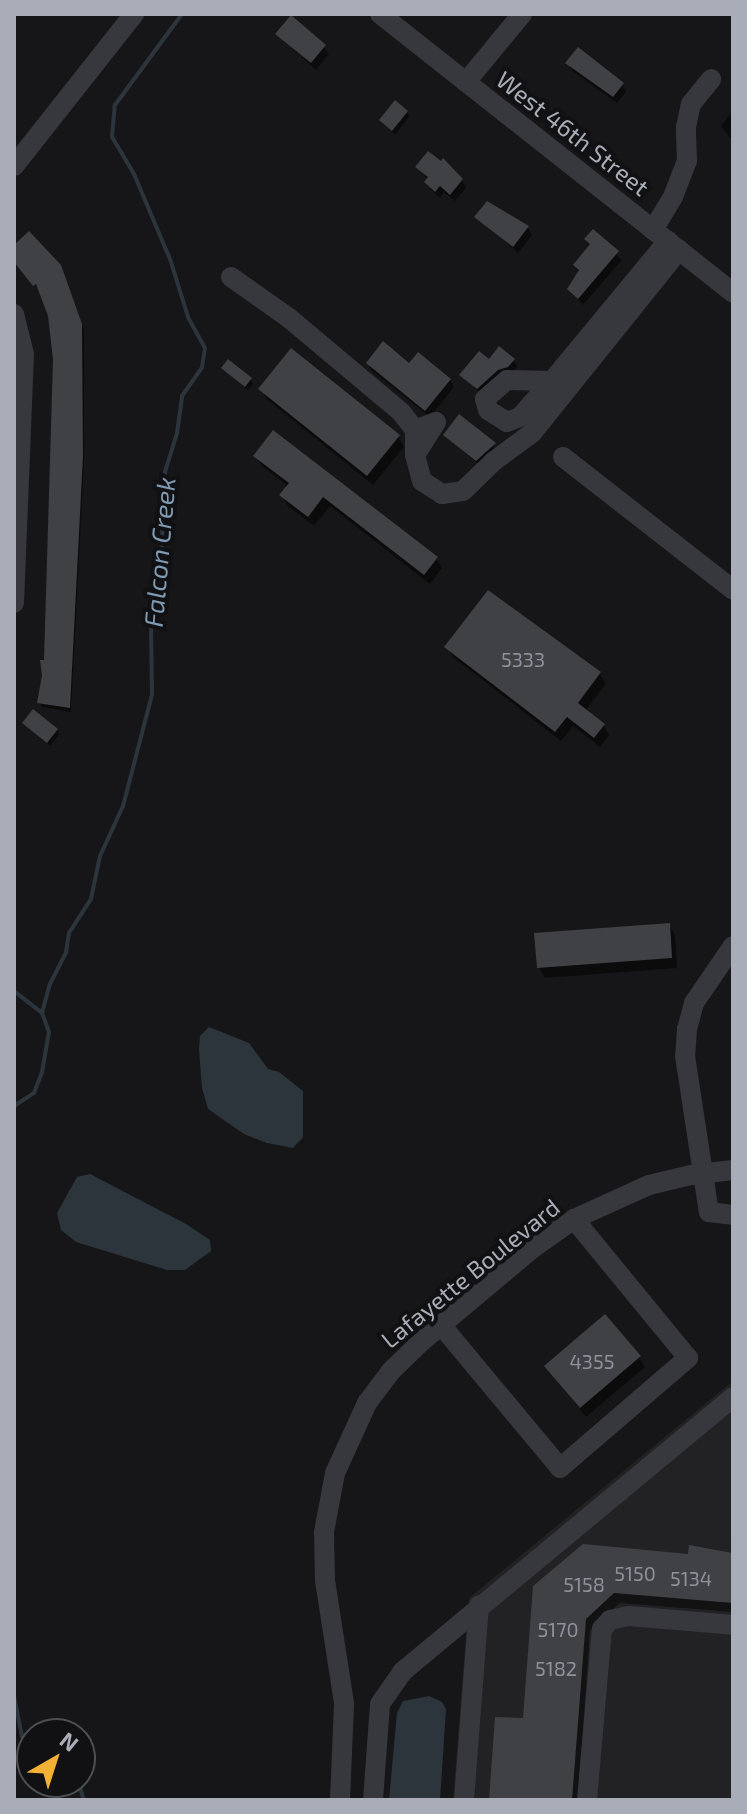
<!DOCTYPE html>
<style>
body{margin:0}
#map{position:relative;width:747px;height:1814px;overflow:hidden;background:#161618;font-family:"Exo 2",sans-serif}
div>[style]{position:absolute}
.built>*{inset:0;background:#222225}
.water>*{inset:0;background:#2c353c}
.shadow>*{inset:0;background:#0007}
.stream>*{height:4px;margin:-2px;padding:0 2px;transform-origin:2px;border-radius:2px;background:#2c353c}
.building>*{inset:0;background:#404145}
.minor>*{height:20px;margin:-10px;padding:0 10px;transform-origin:10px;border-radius:10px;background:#37383d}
span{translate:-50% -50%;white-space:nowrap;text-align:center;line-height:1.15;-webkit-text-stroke:8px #111113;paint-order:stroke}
.number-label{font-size:20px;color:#8e929b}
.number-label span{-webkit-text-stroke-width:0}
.street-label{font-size:24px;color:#a8adb8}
.water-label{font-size:26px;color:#7f9bb3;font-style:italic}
.frame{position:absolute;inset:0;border:16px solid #a8adb8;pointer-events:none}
.north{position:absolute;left:16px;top:1718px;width:80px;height:80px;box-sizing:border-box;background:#111113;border:2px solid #4d4f55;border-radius:50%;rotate:39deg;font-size:22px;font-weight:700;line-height:32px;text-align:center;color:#a8adb8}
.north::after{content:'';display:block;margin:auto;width:28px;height:36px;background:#f2b134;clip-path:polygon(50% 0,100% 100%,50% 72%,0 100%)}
</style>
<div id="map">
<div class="built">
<div style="clip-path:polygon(733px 1381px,733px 1800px,453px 1800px,469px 1598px)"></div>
</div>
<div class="water">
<div style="clip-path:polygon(209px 1027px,249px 1043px,268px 1069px,279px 1072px,303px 1091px,303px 1137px,293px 1148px,267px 1143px,244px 1134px,208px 1109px,202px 1088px,199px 1049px,200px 1036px)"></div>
<div style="clip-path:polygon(90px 1174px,186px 1224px,210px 1240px,211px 1251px,185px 1270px,167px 1270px,76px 1242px,61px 1230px,57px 1213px,77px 1177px)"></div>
<div style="clip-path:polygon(429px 1696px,442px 1702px,446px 1709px,440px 1800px,389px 1800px,397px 1713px,403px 1701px)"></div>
</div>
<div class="shadow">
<div style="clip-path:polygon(277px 34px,324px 47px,329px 54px,316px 70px)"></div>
<div style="clip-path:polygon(568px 63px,622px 84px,626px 92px,617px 103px,572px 71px)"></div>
<div style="clip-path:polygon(733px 110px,733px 141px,721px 126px)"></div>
<div style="clip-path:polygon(407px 112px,409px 117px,395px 135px,381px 120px)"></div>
<div style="clip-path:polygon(418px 167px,462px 180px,466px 188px,455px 201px,444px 192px,440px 198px,431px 190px,426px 183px,429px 180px)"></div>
<div style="clip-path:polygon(477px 217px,528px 228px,532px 235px,518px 253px)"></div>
<div style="clip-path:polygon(593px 231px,622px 260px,583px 305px,569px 289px,579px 272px,575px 265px,591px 247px,587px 239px)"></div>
<div style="clip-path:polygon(14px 255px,62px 272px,84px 330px,84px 462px,71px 712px,42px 707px,39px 702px,46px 662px,54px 335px,39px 288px,14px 261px)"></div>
<div style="clip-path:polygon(513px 360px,518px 367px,482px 395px,462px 375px,489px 362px)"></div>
<div style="clip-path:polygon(368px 363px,450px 380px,454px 387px,430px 417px,372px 371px)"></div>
<div style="clip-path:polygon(223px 368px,250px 379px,253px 384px,248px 390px)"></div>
<div style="clip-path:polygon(261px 389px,398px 437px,404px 447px,373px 485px,267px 399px)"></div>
<div style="clip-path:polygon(460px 417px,499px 452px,481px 467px,446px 435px)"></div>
<div style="clip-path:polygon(256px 456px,436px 558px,442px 568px,430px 584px,330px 506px,314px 526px,288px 506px,282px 496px,289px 487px,262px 466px)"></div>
<div style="clip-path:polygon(447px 647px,600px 674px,606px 684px,585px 711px,603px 725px,609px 735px,600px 747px,573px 726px,561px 741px,453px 657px)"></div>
<div style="clip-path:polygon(24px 723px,57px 730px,59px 735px,50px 746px)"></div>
<div style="clip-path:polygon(669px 925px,675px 935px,677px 968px,545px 978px,539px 968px)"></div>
<div style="clip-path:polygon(639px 1357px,645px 1367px,586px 1417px,547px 1367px)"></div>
<div style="clip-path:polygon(730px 1537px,733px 1612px,620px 1603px,590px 1630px,578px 1800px,491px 1800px,524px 1720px,535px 1587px,690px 1556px,731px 1555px)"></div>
</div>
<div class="stream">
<div style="left:14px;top:991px;width:36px;rotate:38deg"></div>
<div style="left:14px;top:1106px;width:24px;rotate:-33deg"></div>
<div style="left:34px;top:1093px;width:22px;rotate:-69deg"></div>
<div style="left:42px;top:1072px;width:41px;rotate:-80.1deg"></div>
<div style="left:49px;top:1032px;width:20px;rotate:-110deg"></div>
<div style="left:42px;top:1013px;width:30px;rotate:-75deg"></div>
<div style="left:50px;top:984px;width:36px;rotate:-63deg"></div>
<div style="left:66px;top:952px;width:19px;rotate:-81deg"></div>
<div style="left:69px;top:933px;width:40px;rotate:-57.1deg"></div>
<div style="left:91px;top:899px;width:44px;rotate:-78.2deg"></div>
<div style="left:100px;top:856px;width:55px;rotate:-65.3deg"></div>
<div style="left:123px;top:806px;width:115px;rotate:-75.4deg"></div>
<div style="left:152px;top:695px;width:73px;rotate:-90.8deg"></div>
<div style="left:151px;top:622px;width:62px;rotate:-80.7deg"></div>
<div style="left:161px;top:561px;width:89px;rotate:-87.4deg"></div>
<div style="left:165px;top:472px;width:41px;rotate:-72.9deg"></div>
<div style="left:177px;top:433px;width:37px;rotate:-82deg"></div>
<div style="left:182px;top:396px;width:35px;rotate:-55deg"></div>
<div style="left:202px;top:367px;width:19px;rotate:-81deg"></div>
<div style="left:205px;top:348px;width:35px;rotate:-119deg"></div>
<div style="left:188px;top:317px;width:61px;rotate:-107.2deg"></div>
<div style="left:170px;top:259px;width:92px;rotate:-113deg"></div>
<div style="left:134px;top:174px;width:43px;rotate:-120.7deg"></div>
<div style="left:112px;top:137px;width:32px;rotate:-85deg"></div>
<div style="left:115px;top:105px;width:113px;rotate:-53.6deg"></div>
<div style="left:14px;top:1696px;width:41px;rotate:78.7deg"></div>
<div style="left:22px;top:1736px;width:13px;rotate:42deg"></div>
<div style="left:78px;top:1782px;width:19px;rotate:72deg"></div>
</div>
<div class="building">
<div style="clip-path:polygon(291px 15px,326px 45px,311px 63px,275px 34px)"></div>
<div style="clip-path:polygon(578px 47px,624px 83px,613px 97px,565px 63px)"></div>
<div style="clip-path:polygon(395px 100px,408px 111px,392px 131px,379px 120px)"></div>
<div style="clip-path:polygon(428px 151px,441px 161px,443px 158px,463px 179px,450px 195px,440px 186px,435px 192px,424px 182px,428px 177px,415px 167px)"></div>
<div style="clip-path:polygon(487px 201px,529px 226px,513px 247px,474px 217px)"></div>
<div style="clip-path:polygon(593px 229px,619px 251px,578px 299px,567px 289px,579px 270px,573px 265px,590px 244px,584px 239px)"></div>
<div style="clip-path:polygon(29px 231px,61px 265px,82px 324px,83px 456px,70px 708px,37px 703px,42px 675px,40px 660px,44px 660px,53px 359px,48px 316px,36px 284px,33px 286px,14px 262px,14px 245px)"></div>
<div style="clip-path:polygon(383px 341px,409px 363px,418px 352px,451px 379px,425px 411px,366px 363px)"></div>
<div style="clip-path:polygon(499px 346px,515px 359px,508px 367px,498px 370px,477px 389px,459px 375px,479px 351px,489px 359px)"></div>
<div style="clip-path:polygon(291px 348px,400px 435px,367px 476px,258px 389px)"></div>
<div style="clip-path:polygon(228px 359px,252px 378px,245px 387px,221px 368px)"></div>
<div style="clip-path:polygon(459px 414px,496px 443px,476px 461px,443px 435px)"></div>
<div style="clip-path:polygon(273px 430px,438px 557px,424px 575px,323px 497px,308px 517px,279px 495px,289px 483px,253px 456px)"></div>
<div style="clip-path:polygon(488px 590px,601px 672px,578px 703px,605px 724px,594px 738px,567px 717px,555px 732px,444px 647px)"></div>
<div style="clip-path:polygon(33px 709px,58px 729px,47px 743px,22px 723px)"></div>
<div style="clip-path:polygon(670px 923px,672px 958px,537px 968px,534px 933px)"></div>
<div style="clip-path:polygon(605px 1314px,641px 1356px,580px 1408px,544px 1366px)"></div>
<div style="clip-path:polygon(583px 1544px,688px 1554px,689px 1545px,733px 1553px,733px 1603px,614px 1593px,586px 1619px,572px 1800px,489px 1800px,495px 1717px,523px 1718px,533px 1586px)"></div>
</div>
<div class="minor">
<div style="left:380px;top:14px;width:450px;rotate:38.3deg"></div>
<div style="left:466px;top:82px;width:88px;rotate:-50.5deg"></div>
<div style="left:14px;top:166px;width:194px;rotate:-51.7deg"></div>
<div style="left:653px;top:230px;width:39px;rotate:-59deg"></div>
<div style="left:673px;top:197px;width:39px;rotate:-69deg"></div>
<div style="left:687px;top:161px;width:34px;rotate:-92deg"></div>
<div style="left:686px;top:127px;width:24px;rotate:-78deg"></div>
<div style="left:691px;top:104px;width:32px;rotate:-51deg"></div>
<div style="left:231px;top:277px;width:71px;rotate:35.3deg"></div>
<div style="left:289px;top:318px;width:146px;rotate:40deg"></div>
<div style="left:401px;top:412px;width:23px;rotate:52deg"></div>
<div style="left:415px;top:430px;width:25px;rotate:90deg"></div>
<div style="left:415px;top:455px;width:27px;rotate:75deg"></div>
<div style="left:422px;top:481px;width:24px;rotate:33deg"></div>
<div style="left:442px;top:494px;width:21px;rotate:-8deg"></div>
<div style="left:463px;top:491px;width:43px;rotate:-44.1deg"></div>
<div style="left:494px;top:461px;width:47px;rotate:-36.4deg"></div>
<div style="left:532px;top:433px;width:235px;rotate:-51.2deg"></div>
<div style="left:14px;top:314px;width:41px;rotate:76deg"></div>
<div style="left:24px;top:354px;width:249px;rotate:92.3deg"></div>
<div style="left:552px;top:381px;width:48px;rotate:131.6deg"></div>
<div style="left:520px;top:417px;width:14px;rotate:159deg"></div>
<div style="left:507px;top:422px;width:22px;rotate:-148deg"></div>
<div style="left:488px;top:410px;width:11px;rotate:-105deg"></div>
<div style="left:485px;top:399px;width:29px;rotate:-41deg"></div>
<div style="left:507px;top:380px;width:45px;rotate:1.3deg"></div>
<div style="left:552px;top:381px;width:182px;rotate:-50.4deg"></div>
<div style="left:415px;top:430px;width:22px;rotate:-21deg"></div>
<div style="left:436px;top:422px;width:39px;rotate:122deg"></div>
<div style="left:563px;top:457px;width:216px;rotate:38deg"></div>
<div style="left:733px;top:946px;width:69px;rotate:124.4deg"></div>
<div style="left:694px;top:1003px;width:27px;rotate:105deg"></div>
<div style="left:687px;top:1029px;width:27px;rotate:94deg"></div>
<div style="left:685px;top:1056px;width:158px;rotate:81.3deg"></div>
<div style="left:709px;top:1212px;width:24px;rotate:7deg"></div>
<div style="left:441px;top:1325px;width:186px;rotate:50.2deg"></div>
<div style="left:560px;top:1468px;width:169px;rotate:-40.7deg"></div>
<div style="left:688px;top:1358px;width:180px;rotate:-129.4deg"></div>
<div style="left:340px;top:1800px;width:97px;rotate:-87.6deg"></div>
<div style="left:344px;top:1703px;width:124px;rotate:-98.8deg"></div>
<div style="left:325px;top:1580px;width:48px;rotate:-91.2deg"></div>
<div style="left:324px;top:1532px;width:60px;rotate:-79.4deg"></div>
<div style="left:335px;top:1473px;width:77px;rotate:-65.4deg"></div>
<div style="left:367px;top:1403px;width:40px;rotate:-53deg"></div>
<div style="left:391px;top:1371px;width:42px;rotate:-44deg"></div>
<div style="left:421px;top:1342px;width:146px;rotate:-40deg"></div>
<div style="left:533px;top:1248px;width:50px;rotate:-35.3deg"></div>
<div style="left:574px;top:1219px;width:82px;rotate:-24.4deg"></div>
<div style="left:649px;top:1185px;width:43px;rotate:-13.4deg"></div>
<div style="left:691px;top:1175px;width:42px;rotate:-6.8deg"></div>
<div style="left:373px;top:1800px;width:96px;rotate:-85.8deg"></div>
<div style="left:380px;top:1704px;width:39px;rotate:-55deg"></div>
<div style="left:402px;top:1672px;width:430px;rotate:-39.7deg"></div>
<div style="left:464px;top:1800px;width:195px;rotate:-85.6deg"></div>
<div style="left:587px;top:1800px;width:172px;rotate:-85deg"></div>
<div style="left:602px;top:1629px;width:12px;rotate:-48deg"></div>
<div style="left:610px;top:1620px;width:19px;rotate:-12deg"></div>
<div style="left:629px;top:1616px;width:104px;rotate:4.9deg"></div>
</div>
<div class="number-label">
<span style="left:523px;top:659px">5333</span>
<span style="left:592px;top:1361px">4355</span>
<span style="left:635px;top:1573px">5150</span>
<span style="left:691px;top:1578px">5134</span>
<span style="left:584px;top:1584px">5158</span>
<span style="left:558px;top:1629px">5170</span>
<span style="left:556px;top:1668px">5182</span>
</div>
<div class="street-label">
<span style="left:573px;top:133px;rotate:38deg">West 46th Street</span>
<span style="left:470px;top:1273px;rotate:-39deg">Lafayette Boulevard</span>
</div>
<div class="water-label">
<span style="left:159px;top:552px;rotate:-85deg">Falcon Creek</span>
</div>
<div class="frame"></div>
<div class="north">N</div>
</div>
